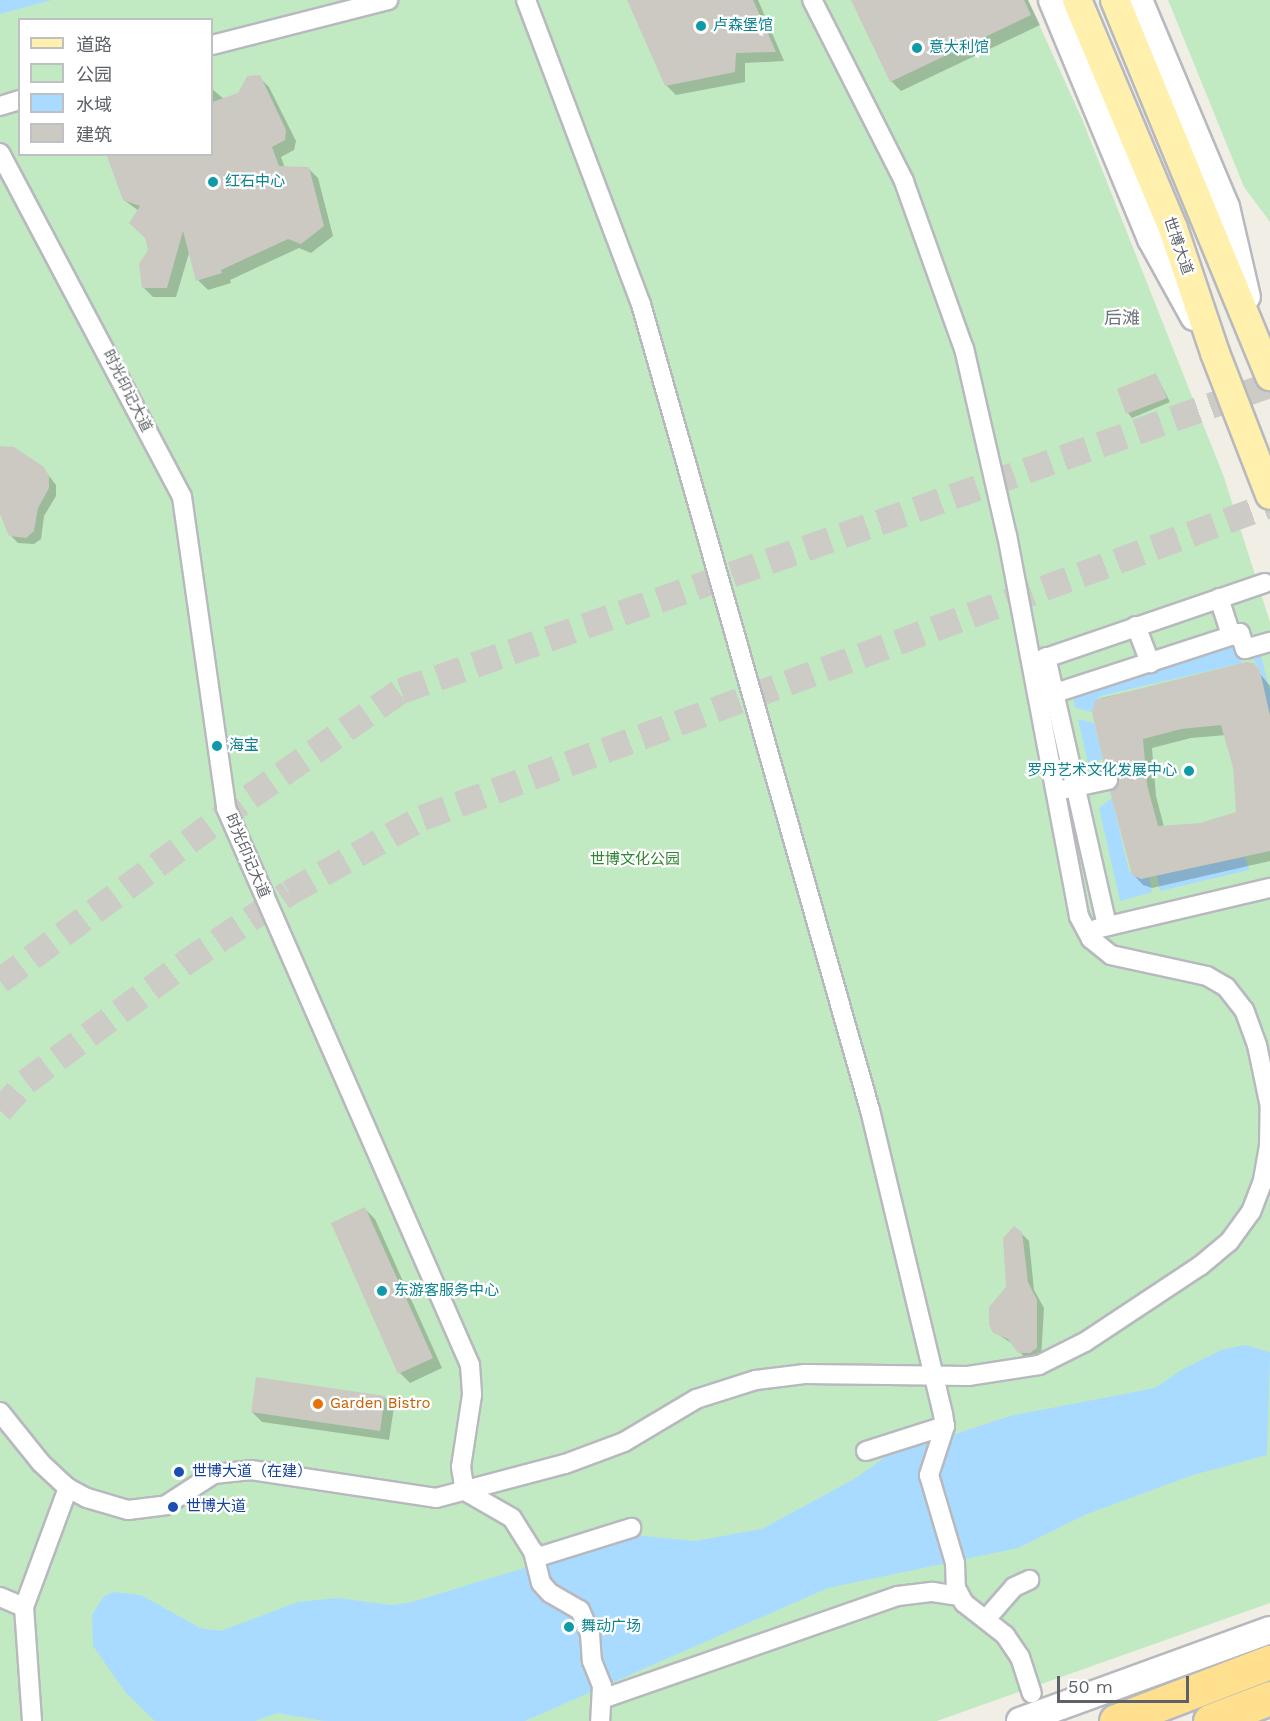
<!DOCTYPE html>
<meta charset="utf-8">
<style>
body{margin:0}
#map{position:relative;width:1270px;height:1721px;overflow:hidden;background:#f1eee6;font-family:"Work Sans","Noto Sans SC",sans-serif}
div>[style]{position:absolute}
.green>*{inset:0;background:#c2eac2}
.water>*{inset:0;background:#a8dbff}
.shadow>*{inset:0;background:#0003}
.building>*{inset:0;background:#ccc9c3}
.secondary-tunnel>*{height:26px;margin-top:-13px;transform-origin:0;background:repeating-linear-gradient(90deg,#cccbc6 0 26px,transparent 0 39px)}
.roads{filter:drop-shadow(2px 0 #b7b9be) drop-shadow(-2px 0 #b7b9be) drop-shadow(0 2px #b7b9be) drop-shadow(0 -2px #b7b9be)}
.street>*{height:18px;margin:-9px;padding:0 9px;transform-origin:9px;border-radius:9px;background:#fff}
.secondary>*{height:26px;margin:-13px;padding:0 13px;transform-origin:13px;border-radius:13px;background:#fff}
.primary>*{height:28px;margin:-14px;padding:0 14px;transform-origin:14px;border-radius:14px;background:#fff0ad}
.highway>*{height:33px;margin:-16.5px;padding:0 16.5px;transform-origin:16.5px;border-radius:16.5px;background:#ffe08f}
.dots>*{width:16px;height:16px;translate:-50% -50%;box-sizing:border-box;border:3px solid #fff;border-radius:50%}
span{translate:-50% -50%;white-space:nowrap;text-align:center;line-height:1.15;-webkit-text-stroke:4.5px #fff;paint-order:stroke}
.culture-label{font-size:15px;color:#0d838f}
.left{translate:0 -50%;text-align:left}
.right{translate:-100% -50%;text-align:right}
.street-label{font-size:15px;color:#5e6268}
.park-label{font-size:15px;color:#2f8531}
.food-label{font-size:15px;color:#c56008}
.transit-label{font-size:15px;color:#164399}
.quarter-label{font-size:18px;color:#6f747a}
.legend{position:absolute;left:18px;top:18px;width:195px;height:138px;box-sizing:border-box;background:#fff;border:2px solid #bfc0c3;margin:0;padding:8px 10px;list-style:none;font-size:18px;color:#5e6268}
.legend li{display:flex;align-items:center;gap:12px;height:30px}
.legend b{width:30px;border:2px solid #bfc0c3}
.scale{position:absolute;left:1057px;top:1676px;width:132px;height:27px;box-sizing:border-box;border:3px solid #5e6268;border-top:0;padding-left:8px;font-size:18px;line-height:21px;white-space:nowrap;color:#5e6268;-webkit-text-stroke:4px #fff;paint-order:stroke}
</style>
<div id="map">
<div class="green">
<div style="clip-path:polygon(evenodd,0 0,1028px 0,1082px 119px,1224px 477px,1270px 622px,1270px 1603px,937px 1721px,0 1721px,0 0,20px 20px,212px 20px,212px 154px,20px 154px,20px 20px)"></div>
<div style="clip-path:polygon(1168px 0,1270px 0,1270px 222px,1244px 187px)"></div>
</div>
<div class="water">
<div style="clip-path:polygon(0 0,52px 0,0 14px)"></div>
<div style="clip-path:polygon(1236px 641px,1242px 663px,1100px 696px,1092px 712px,1075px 708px,1073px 696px)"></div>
<div style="clip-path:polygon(1261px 655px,1270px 693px,1270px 716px,1260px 671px,1252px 657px)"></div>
<div style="clip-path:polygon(1078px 719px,1094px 723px,1103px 759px,1088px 763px)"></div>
<div style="clip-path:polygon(1112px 798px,1129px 871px,1141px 879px,1149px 877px,1152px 892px,1120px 901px,1099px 808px)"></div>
<div style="clip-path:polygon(1245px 857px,1249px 870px,1160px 891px,1157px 875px)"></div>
<div style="clip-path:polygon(1245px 1345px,1270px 1352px,1267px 1455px,1193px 1475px,1087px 1514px,1018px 1548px,828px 1588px,525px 1721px,324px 1721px,277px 1713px,255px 1721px,155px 1721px,126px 1693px,93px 1646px,92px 1615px,104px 1596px,113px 1592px,141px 1595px,200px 1628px,221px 1631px,298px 1602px,338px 1598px,391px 1605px,412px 1602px,633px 1535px,695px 1541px,762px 1529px,856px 1478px,885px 1457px,1010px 1416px,1155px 1388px,1183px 1369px,1221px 1350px)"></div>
</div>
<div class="shadow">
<div style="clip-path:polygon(628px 0,758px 0,784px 61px,745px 63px,745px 82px,676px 95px,666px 85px)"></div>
<div style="clip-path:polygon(853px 0,1028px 0,1040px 25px,901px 91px,891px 81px)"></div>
<div style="clip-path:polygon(259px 77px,269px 87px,296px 141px,294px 150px,281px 157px,285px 168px,308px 168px,318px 178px,333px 236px,311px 253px,299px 248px,230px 280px,231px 283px,208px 290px,198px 280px,190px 250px,176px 297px,153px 297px,143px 287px,150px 251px,139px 211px,124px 200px,212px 154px,212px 89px,224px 99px,239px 95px)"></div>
<div style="clip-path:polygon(1156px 375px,1170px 402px,1132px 418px,1128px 413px)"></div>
<div style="clip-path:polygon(0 449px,43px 468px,56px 485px,56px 496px,44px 516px,41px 539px,34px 544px,18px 543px,10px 535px,0 507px)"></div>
<div style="clip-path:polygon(evenodd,1253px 665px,1270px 686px,1270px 861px,1152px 888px,1143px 885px,1133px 874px,1120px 779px,1107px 768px,1094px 712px,1101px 698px,1253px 665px,1226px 735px,1235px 768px,1238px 813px,1200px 824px,1164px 827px,1156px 796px,1152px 748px,1191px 738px,1226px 735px)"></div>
<div style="clip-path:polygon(365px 1209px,375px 1219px,442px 1368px,410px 1383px,400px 1373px)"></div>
<div style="clip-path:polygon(1021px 1233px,1029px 1241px,1034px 1290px,1044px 1308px,1041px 1359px,1027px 1360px,1013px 1344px,994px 1332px)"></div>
<div style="clip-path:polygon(384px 1397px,394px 1407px,389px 1440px,262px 1422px,252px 1412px)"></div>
</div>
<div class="building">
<div style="clip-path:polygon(627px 0,753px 0,776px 52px,736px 53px,735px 72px,665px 86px)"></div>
<div style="clip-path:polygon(851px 0,1024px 0,1031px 15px,890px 82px)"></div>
<div style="clip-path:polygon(260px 75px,286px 130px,285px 140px,272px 147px,279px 166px,309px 167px,324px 226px,301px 244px,288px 239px,221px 270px,222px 273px,196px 281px,183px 231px,167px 288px,142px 288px,139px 264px,148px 250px,145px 238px,129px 223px,140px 206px,123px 200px,106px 154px,212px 154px,212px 102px,238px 93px,247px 76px)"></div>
<div style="clip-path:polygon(1156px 373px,1167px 398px,1126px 414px,1117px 389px)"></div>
<div style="clip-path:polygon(0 446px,14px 447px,44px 467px,49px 476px,49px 488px,38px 508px,34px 531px,26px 538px,9px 536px,0 514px)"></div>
<div style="clip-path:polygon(evenodd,1246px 662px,1254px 663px,1260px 671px,1270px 716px,1270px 851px,1141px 879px,1132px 875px,1110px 791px,1119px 778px,1116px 772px,1105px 769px,1092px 712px,1095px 700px,1246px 662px,1221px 725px,1233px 768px,1236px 812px,1200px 823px,1158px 826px,1147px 785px,1143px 739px,1181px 729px,1221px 725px)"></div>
<div style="clip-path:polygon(365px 1207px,433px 1358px,398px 1374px,331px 1223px)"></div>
<div style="clip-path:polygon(1014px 1226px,1022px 1232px,1028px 1282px,1037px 1300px,1037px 1348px,1030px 1353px,1018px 1353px,1008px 1339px,993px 1333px,989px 1325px,989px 1307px,1006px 1287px,1003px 1238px)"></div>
<div style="clip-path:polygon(256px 1377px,385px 1396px,380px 1431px,251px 1412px)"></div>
</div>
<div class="secondary-tunnel">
<div style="left:0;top:981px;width:310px;rotate:-36.4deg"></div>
<div style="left:250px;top:797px;width:184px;rotate:-35.1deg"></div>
<div style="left:401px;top:691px;width:921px;rotate:-19.4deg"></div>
<div style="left:0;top:1111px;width:39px;rotate:-48deg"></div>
<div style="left:26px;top:1082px;width:199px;rotate:-36.8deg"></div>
<div style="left:185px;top:963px;width:125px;rotate:-33.9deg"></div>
<div style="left:289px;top:893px;width:153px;rotate:-29.4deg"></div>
<div style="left:422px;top:818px;width:904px;rotate:-20.26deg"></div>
</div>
<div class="roads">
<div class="street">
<div style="left:526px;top:0;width:325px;rotate:69.3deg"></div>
<div style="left:641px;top:304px;width:838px;rotate:74.14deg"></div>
<div style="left:870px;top:1110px;width:313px;rotate:76.5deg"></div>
<div style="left:943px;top:1414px;width:12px;rotate:81deg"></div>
<div style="left:945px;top:1426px;width:52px;rotate:108.1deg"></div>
<div style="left:929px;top:1475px;width:92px;rotate:73.5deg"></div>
<div style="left:955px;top:1563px;width:25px;rotate:88deg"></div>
<div style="left:956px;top:1588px;width:17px;rotate:62deg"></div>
<div style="left:964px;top:1603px;width:52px;rotate:38deg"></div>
<div style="left:1005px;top:1635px;width:27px;rotate:56deg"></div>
<div style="left:1020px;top:1657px;width:38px;rotate:72deg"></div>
<div style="left:212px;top:45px;width:182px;rotate:-14.3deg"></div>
<div style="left:0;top:106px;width:21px;rotate:-17deg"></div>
<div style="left:0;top:153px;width:389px;rotate:62.1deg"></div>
<div style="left:182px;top:497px;width:314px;rotate:81.9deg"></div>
<div style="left:226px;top:808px;width:608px;rotate:66.34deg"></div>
<div style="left:470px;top:1365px;width:30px;rotate:86deg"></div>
<div style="left:472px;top:1395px;width:73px;rotate:98.7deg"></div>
<div style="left:461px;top:1467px;width:24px;rotate:81deg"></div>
<div style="left:465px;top:1491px;width:54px;rotate:29.9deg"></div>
<div style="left:512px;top:1518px;width:39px;rotate:58deg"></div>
<div style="left:533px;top:1551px;width:33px;rotate:76deg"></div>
<div style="left:541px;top:1583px;width:13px;rotate:48deg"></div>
<div style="left:550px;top:1593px;width:34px;rotate:30deg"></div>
<div style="left:580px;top:1610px;width:26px;rotate:67deg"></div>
<div style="left:590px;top:1634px;width:27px;rotate:86deg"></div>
<div style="left:592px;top:1661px;width:27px;rotate:68deg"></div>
<div style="left:602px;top:1686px;width:35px;rotate:93deg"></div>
<div style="left:1219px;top:598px;width:40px;rotate:72deg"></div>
<div style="left:1136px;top:626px;width:40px;rotate:69deg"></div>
<div style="left:1046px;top:657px;width:276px;rotate:77.2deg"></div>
<div style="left:1034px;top:662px;width:244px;rotate:-18.9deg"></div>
<div style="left:1043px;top:697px;width:207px;rotate:-18deg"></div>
<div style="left:1240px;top:633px;width:17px;rotate:73deg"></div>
<div style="left:1245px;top:649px;width:26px;rotate:-16deg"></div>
<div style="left:1066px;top:789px;width:43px;rotate:-12.1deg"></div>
<div style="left:1096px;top:929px;width:179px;rotate:-13.3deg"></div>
<div style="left:0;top:1412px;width:65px;rotate:51.2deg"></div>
<div style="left:41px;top:1463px;width:37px;rotate:43deg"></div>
<div style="left:68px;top:1488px;width:21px;rotate:28deg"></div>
<div style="left:87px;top:1498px;width:43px;rotate:16.3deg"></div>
<div style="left:128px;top:1510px;width:38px;rotate:-7deg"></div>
<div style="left:166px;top:1505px;width:57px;rotate:-32.9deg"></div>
<div style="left:214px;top:1474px;width:37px;rotate:-6deg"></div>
<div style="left:251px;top:1470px;width:187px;rotate:8.6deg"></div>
<div style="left:436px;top:1498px;width:133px;rotate:-14.8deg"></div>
<div style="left:565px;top:1464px;width:63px;rotate:-20.4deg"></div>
<div style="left:624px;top:1442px;width:84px;rotate:-30.8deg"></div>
<div style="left:696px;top:1399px;width:63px;rotate:-17.6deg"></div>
<div style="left:756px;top:1380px;width:49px;rotate:-7deg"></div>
<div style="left:805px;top:1374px;width:163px;rotate:0.7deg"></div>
<div style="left:968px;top:1376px;width:72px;rotate:-8.8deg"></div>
<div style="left:1039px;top:1365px;width:51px;rotate:-26.6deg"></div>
<div style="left:1085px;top:1342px;width:138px;rotate:-33.5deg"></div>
<div style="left:1200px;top:1266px;width:38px;rotate:-40deg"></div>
<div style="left:1229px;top:1242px;width:37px;rotate:-54deg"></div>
<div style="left:1251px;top:1212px;width:34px;rotate:-69deg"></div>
<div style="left:1263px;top:1180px;width:35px;rotate:-80deg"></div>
<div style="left:1269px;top:1146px;width:39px;rotate:-89deg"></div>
<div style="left:1270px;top:1107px;width:63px;rotate:-101.8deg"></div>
<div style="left:1257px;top:1045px;width:37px;rotate:-110deg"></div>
<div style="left:1244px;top:1010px;width:29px;rotate:-128deg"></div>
<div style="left:1226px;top:987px;width:22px;rotate:-150deg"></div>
<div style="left:1207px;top:976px;width:98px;rotate:-167.7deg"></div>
<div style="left:1111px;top:955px;width:26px;rotate:-141deg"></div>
<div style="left:1091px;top:939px;width:26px;rotate:-118deg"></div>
<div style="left:1079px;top:916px;width:387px;rotate:-100.7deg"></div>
<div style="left:1007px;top:536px;width:192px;rotate:-102.9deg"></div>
<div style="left:964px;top:349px;width:178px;rotate:-109.7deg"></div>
<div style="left:904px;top:181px;width:203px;rotate:-116.9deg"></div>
<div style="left:866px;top:1451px;width:83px;rotate:-17.6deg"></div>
<div style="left:535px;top:1558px;width:101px;rotate:-17.4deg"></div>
<div style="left:0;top:1597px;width:26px;rotate:23deg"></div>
<div style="left:987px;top:1618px;width:41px;rotate:-48.9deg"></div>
<div style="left:1014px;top:1587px;width:17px;rotate:-25deg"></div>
<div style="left:602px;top:1699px;width:313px;rotate:-19.2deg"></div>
<div style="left:898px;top:1596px;width:35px;rotate:-7deg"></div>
<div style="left:933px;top:1592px;width:25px;rotate:9deg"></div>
<div style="left:32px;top:1721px;width:114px;rotate:-94deg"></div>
<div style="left:24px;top:1607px;width:127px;rotate:-69.7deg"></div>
</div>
<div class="secondary">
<div style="left:1052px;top:0;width:259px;rotate:67.5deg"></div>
<div style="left:1151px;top:239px;width:89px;rotate:61.1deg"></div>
<div style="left:1139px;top:0;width:225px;rotate:67.2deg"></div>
<div style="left:1226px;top:207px;width:92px;rotate:76.9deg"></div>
<div style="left:1020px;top:1721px;width:266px;rotate:-20deg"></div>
</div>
<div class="primary">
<div style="left:1077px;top:0;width:247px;rotate:67.2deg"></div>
<div style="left:1173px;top:228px;width:132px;rotate:71.4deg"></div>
<div style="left:1215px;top:353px;width:152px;rotate:68.8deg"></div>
<div style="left:1115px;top:0;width:407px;rotate:67.6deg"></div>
</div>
<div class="highway">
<div style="left:1116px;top:1721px;width:165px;rotate:-21deg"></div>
<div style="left:1210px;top:1721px;width:64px;rotate:-21deg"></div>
</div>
</div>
<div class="dots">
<div style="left:701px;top:26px;background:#0f9aa8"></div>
<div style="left:917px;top:48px;background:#0f9aa8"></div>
<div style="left:213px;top:182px;background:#0f9aa8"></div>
<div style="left:217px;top:746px;background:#0f9aa8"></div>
<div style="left:1189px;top:771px;background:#0f9aa8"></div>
<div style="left:382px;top:1291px;background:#0f9aa8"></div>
<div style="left:318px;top:1404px;background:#e8710a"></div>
<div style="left:179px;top:1472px;background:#1a4fb4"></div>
<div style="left:173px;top:1507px;background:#1a4fb4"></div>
<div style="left:569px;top:1627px;background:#0f9aa8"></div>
</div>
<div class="culture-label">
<span class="left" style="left:713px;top:26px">卢森堡馆</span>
<span class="left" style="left:929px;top:48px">意大利馆</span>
<span class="left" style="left:225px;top:182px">红石中心</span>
<span class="left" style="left:229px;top:746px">海宝</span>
<span class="right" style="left:1177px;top:771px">罗丹艺术文化发展中心</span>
<span class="left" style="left:394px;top:1291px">东游客服务中心</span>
<span class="left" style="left:581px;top:1627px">舞动广场</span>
</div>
<div class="street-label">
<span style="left:1178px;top:246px;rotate:71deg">世博大道</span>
<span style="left:127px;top:391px;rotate:63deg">时光印记大道</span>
<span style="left:247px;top:856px;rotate:67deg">时光印记大道</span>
</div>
<div class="park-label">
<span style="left:635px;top:860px">世博文化公园</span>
</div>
<div class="food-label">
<span class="left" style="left:330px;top:1404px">Garden Bistro</span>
</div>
<div class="transit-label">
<span class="left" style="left:192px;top:1472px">世博大道（在建）</span>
<span class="left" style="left:186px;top:1507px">世博大道</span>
</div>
<div class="quarter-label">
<span style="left:1122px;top:318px">后滩</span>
</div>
<ul class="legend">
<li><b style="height:8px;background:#fff0ad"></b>道路</li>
<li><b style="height:16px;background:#c2eac2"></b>公园</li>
<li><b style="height:16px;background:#a8dbff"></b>水域</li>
<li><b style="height:16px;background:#ccc9c3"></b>建筑</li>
</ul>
<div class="scale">50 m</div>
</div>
